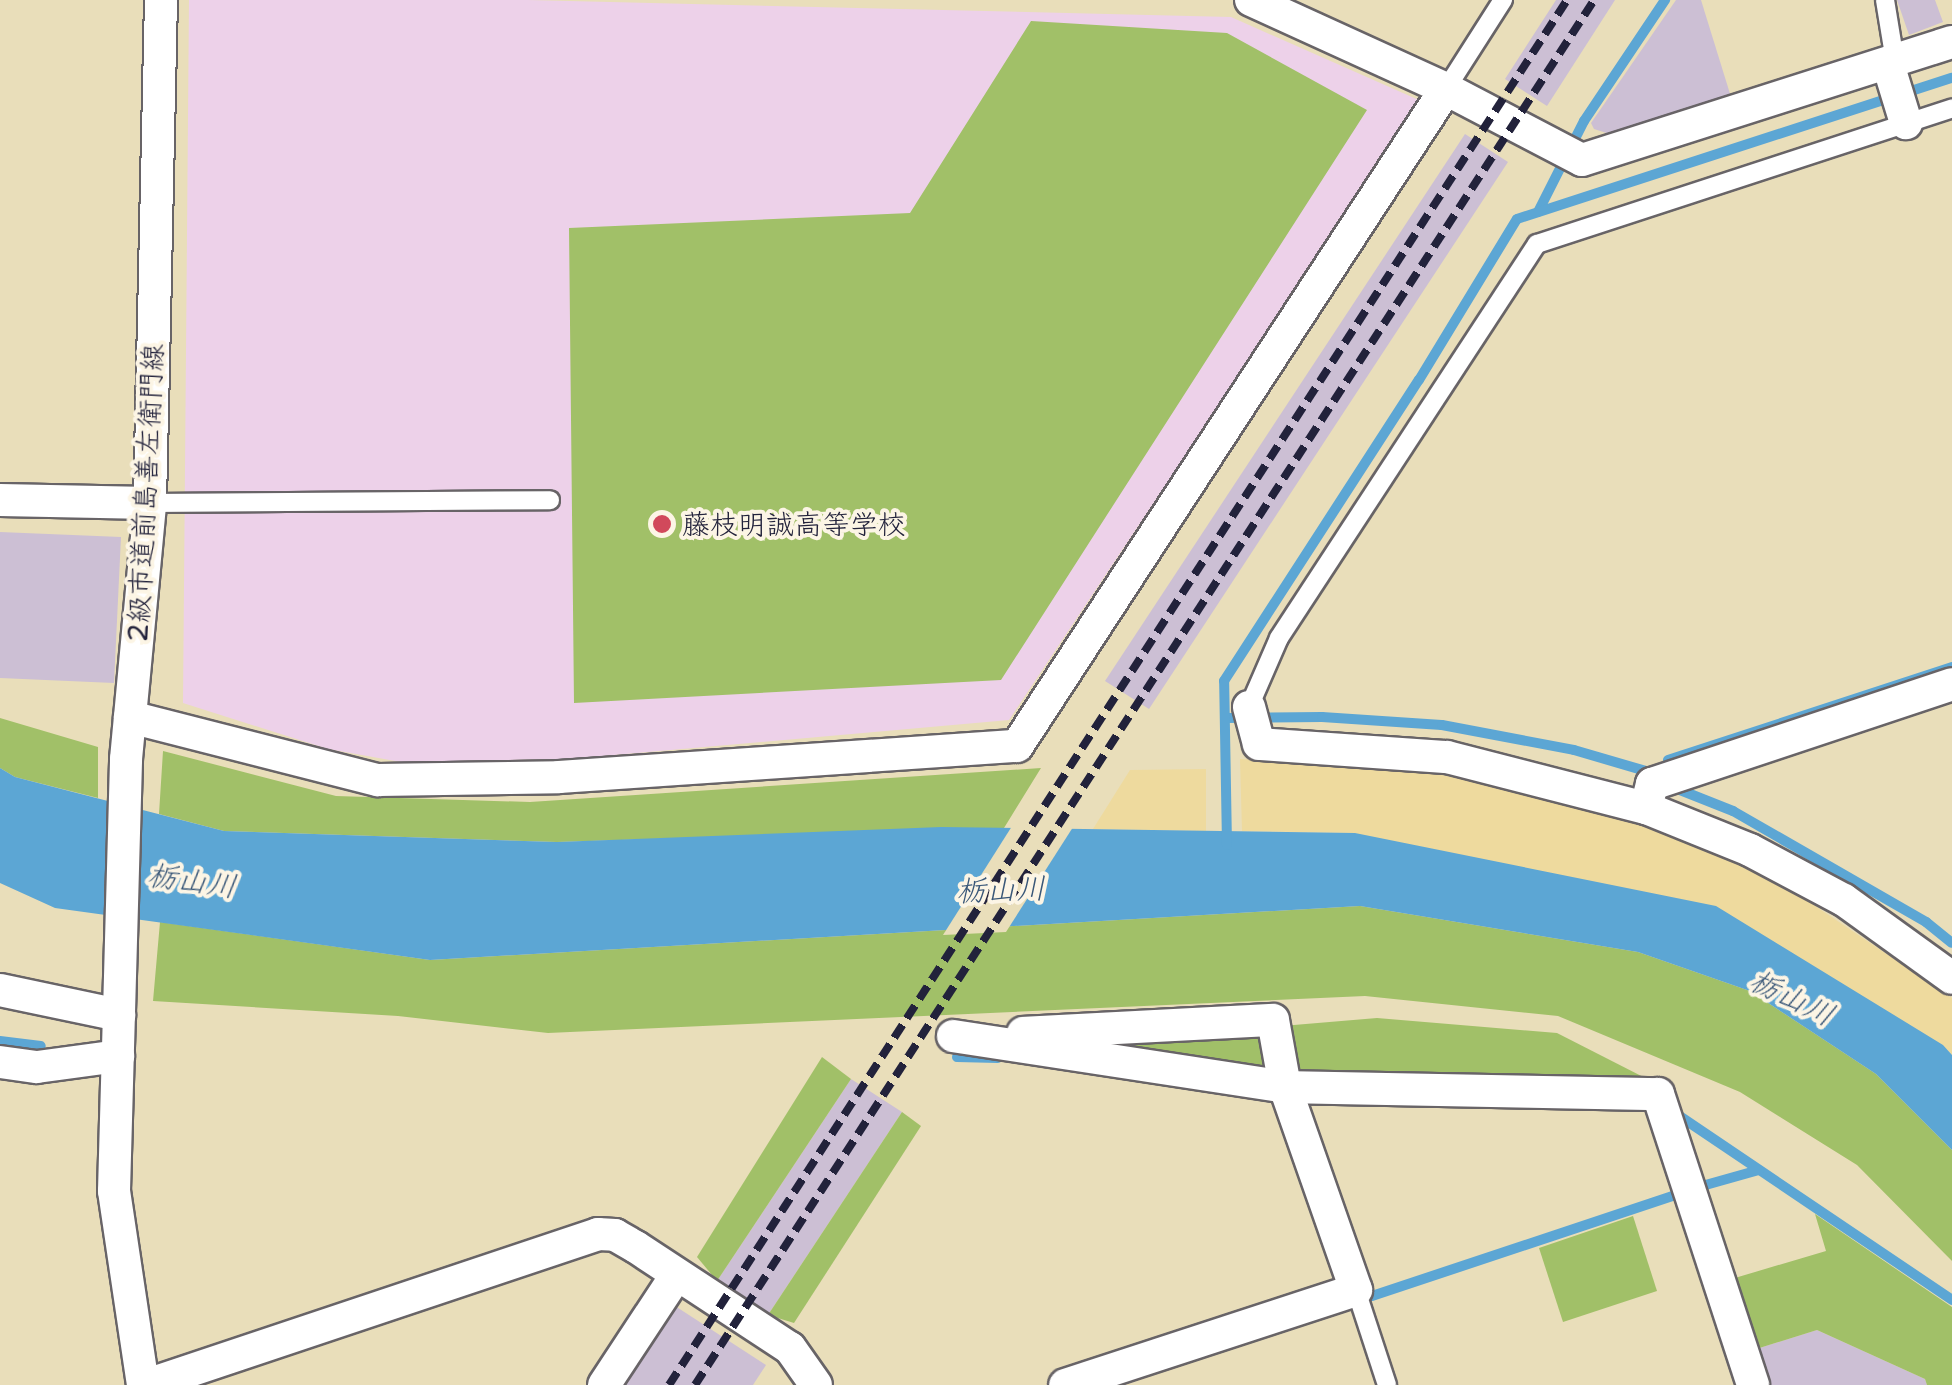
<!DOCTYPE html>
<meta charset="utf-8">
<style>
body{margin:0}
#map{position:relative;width:1952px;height:1385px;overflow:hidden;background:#e9deba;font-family:"Shantell Sans","Klee One",sans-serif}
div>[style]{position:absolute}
.built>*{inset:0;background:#edd1e9}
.industrial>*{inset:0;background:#ccbfd4}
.green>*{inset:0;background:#a1c068}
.sand>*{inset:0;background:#eeda9e}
.water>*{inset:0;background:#5ca6d4}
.pier>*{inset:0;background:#e9deba}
.stream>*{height:10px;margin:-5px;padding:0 5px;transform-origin:5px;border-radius:5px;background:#5ca6d4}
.roads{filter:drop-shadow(2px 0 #686467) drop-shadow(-2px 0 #686467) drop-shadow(0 2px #686467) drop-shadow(0 -2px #686467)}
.service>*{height:18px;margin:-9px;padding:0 9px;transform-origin:9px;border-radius:9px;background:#fff}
.minor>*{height:32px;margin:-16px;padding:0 16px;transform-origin:16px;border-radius:16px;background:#fff}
.rail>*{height:8px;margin-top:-4px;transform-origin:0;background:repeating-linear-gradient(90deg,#22223b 0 15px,transparent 0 23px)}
.dots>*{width:28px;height:28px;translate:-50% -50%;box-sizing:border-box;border:5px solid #fcf5e5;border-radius:50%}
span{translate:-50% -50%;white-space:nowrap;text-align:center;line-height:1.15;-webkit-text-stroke:8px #fcf5e5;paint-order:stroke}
.street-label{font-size:28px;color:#22223b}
.poi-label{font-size:28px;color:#22223b}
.left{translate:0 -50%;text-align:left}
.water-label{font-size:30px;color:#395778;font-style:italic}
</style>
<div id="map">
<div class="built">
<div style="clip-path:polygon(189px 0,528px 0,1231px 17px,1421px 101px,1009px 720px,569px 759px,401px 762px,328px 749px,183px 703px)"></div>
</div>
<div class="industrial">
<div style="clip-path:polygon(1556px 0,1615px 0,1547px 106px,1505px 79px)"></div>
<div style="clip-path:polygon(1676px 0,1701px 0,1731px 97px,1616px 136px,1594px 129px,1591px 123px)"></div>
<div style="clip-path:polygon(1897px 0,1935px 0,1943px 22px,1909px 35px)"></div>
<div style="clip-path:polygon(1465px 134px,1508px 162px,1149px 709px,1105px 681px)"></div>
<div style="clip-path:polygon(0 532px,121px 537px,114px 683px,0 678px)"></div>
<div style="clip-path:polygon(851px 1079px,902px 1112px,768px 1315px,717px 1281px)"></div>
<div style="clip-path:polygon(672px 1304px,766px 1365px,753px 1385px,619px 1385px)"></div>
<div style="clip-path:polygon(1817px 1330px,1925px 1379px,1927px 1385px,1765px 1385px,1753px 1350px)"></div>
</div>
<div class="green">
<div style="clip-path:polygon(1031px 21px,1227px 33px,1367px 110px,1001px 680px,574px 703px,569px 228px,910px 213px)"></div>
<div style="clip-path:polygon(0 718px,98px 747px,98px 798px,15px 777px,0 768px)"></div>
<div style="clip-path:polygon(163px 751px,336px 796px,530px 802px,1041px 768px,1004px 828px,557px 842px,224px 831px,159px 814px)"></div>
<div style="clip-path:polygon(1360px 906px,1638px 952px,1750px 991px,1876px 1074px,1952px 1150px,1952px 1261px,1857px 1165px,1740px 1092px,1558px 1016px,1365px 996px,548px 1033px,398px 1016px,153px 1001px,160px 922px,430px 960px)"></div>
<div style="clip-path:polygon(1377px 1018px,1557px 1033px,1657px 1084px,1292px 1081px,1282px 1026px)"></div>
<div style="clip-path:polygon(1257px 1031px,1268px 1076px,1052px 1042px)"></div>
<div style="clip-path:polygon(822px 1057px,851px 1079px,717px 1281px,697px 1257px)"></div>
<div style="clip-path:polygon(902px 1112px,921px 1126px,794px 1323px,768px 1315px)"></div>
<div style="clip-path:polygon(1815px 1214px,1952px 1307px,1952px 1385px,1927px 1385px,1925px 1379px,1817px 1330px,1753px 1350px,1728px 1280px,1826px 1251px)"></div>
<div style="clip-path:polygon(1633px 1216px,1657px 1291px,1563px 1322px,1539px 1248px)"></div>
</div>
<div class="sand">
<div style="clip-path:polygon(1240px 759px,1409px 768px,1624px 813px,1703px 843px,1784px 885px,1952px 998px,1952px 1055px,1943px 1045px,1355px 833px,1242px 831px)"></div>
<div style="clip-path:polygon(1206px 769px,1206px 831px,1093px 829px,1130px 770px)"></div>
</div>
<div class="water">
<div style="clip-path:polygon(0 768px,15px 777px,224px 831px,557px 842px,941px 827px,1355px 833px,1716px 906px,1943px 1045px,1952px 1055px,1952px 1150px,1876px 1074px,1750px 991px,1638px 952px,1360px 906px,430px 960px,55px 908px,0 883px)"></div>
</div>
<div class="pier">
<div style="clip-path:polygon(1014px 823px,1075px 824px,1006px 932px,943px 935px)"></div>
</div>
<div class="stream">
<div style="left:1538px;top:212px;width:102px;rotate:-63.2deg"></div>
<div style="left:1584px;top:121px;width:146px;rotate:-56.2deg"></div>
<div style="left:1225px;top:718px;width:97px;rotate:-0.6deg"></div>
<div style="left:1322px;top:717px;width:120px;rotate:3.8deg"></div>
<div style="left:1442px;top:725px;width:134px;rotate:10.7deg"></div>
<div style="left:1574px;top:750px;width:85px;rotate:16.3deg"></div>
<div style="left:1668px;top:760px;width:299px;rotate:-18.1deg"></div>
<div style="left:1680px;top:790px;width:57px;rotate:21.6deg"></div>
<div style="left:1733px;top:811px;width:223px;rotate:29.9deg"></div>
<div style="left:1926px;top:922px;width:33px;rotate:39deg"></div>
<div style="left:1227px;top:845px;width:164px;rotate:-91deg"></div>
<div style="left:1224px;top:681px;width:359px;rotate:-57.1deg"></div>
<div style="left:1419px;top:380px;width:188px;rotate:-58.7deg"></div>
<div style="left:1517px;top:219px;width:457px;rotate:-18deg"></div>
<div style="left:0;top:1041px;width:41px;rotate:7deg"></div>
<div style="left:957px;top:1057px;width:41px;rotate:1.4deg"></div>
<div style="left:1678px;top:1115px;width:331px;rotate:34deg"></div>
<div style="left:1702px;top:1186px;width:59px;rotate:-15.7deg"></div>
<div style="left:1372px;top:1296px;width:323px;rotate:-18.4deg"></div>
</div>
<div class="roads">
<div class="service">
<div style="left:1885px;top:0;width:62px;rotate:80.7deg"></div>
<div style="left:1446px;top:89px;width:106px;rotate:-57.4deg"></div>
<div style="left:150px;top:503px;width:400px;rotate:-0.4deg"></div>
<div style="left:1249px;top:707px;width:75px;rotate:-66.5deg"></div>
<div style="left:1279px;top:638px;width:471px;rotate:-56.8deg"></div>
<div style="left:1537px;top:244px;width:437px;rotate:-18.1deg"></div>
<div style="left:1356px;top:1290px;width:100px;rotate:71.9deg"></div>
</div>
<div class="minor">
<div style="left:1251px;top:0;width:214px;rotate:24.5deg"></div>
<div style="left:1446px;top:89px;width:153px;rotate:27.6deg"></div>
<div style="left:1582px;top:160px;width:388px;rotate:-17.7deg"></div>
<div style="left:1888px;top:64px;width:62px;rotate:73deg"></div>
<div style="left:0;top:500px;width:150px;rotate:1.1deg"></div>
<div style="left:1249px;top:707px;width:38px;rotate:75deg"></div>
<div style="left:1259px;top:744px;width:188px;rotate:4deg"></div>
<div style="left:1447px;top:757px;width:205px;rotate:14.4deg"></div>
<div style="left:1646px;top:808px;width:112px;rotate:22deg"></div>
<div style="left:1750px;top:850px;width:106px;rotate:28deg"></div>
<div style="left:1844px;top:900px;width:133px;rotate:35.8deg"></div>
<div style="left:130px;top:717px;width:256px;rotate:14.3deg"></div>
<div style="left:378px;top:780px;width:181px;rotate:-0.9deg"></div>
<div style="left:559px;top:777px;width:459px;rotate:-3.9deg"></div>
<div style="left:1017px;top:746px;width:785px;rotate:-56.86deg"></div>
<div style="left:1646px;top:808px;width:25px;rotate:-76deg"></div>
<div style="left:1652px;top:784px;width:316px;rotate:-18.4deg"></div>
<div style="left:0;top:990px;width:122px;rotate:11.9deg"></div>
<div style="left:1023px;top:1033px;width:250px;rotate:-3deg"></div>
<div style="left:1273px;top:1020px;width:68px;rotate:79.8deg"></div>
<div style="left:1285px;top:1087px;width:215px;rotate:70.7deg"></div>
<div style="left:1356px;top:1290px;width:306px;rotate:161.9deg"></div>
<div style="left:953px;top:1036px;width:336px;rotate:8.7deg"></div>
<div style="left:1285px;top:1087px;width:373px;rotate:1.1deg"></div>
<div style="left:1658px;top:1094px;width:306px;rotate:71.9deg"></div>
<div style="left:0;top:1062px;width:37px;rotate:8deg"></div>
<div style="left:37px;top:1067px;width:82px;rotate:-7.7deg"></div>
<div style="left:143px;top:1385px;width:196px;rotate:-98.5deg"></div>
<div style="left:114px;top:1191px;width:432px;rotate:-88.4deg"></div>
<div style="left:126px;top:759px;width:257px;rotate:-84.6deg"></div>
<div style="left:150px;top:503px;width:503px;rotate:-88.75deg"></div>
<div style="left:147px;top:1385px;width:476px;rotate:-18.5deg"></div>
<div style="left:598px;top:1234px;width:17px;rotate:3deg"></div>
<div style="left:615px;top:1235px;width:24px;rotate:30deg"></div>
<div style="left:636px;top:1247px;width:184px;rotate:33.3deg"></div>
<div style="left:790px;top:1348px;width:45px;rotate:54.9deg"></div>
<div style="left:604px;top:1385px;width:131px;rotate:-56.6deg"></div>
</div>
</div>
<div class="rail">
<div style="left:669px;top:1385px;width:1651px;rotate:-57.04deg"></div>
<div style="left:695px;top:1385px;width:1651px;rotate:-57.01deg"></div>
</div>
<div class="dots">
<div style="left:662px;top:524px;background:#d1495b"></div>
</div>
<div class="street-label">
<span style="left:145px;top:493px;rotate:-87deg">2級市道前島善左衛門線</span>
</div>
<div class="poi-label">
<span class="left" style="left:682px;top:524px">藤枝明誠高等学校</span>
</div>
<div class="water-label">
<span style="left:192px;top:881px;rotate:8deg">栃山川</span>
<span style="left:1001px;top:890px;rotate:-2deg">栃山川</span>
<span style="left:1792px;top:998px;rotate:26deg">栃山川</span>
</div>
</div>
